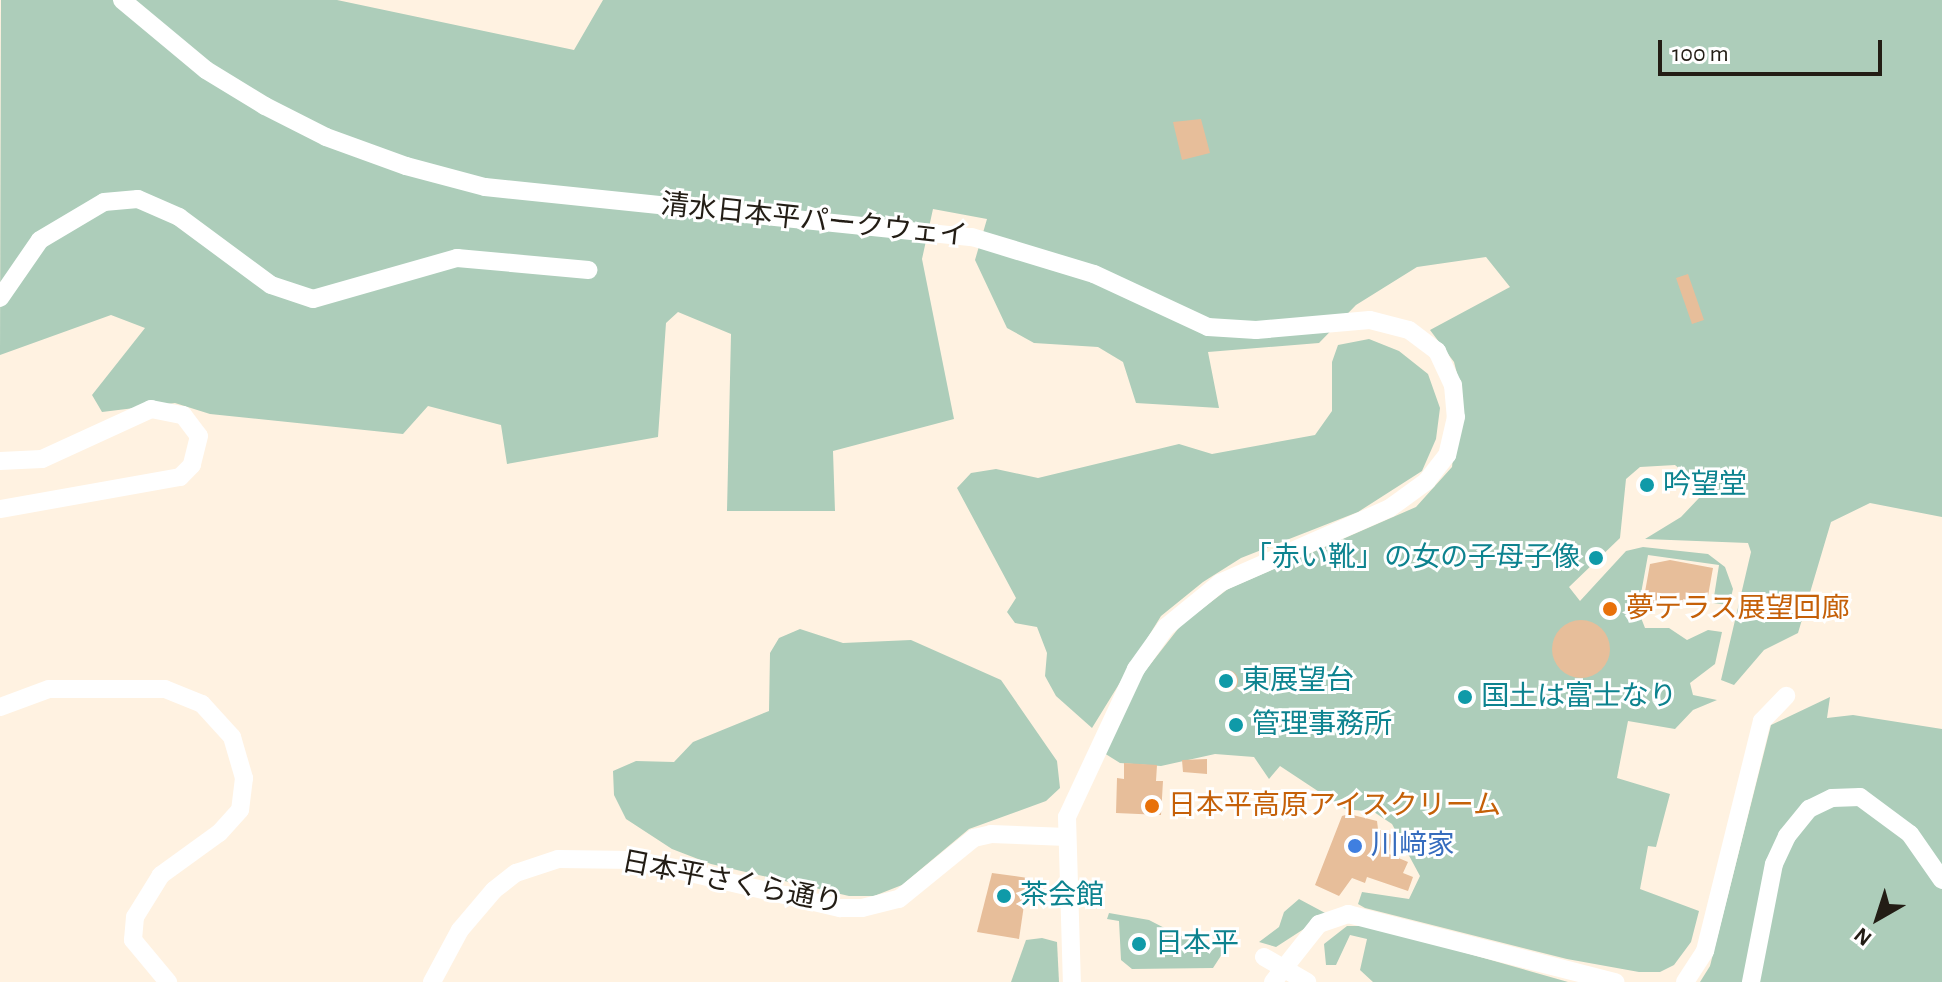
<!DOCTYPE html>
<meta charset="utf-8">
<style>
body{margin:0}
#map{position:relative;width:1942px;height:982px;overflow:hidden;background:#fff2e1;font-family:"Alegreya Sans","Noto Sans JP",sans-serif}
div>[style]{position:absolute}
.green>*{inset:0;background:#adcdba}
.building>*{inset:0;background:#e7be9a}
.round{border-radius:50%}
.minor>*{height:18px;margin:-9px;padding:0 9px;transform-origin:9px;border-radius:9px;background:#fff}
.dots>*{width:22px;height:22px;translate:-50% -50%;box-sizing:border-box;border:4px solid #fff;border-radius:50%}
span{translate:-50% -50%;white-space:nowrap;text-align:center;line-height:1.15;-webkit-text-stroke:6px #fff;paint-order:stroke}
.street-label{font-size:28px;color:#231d15}
.culture-label{font-size:28px;color:#0d838f}
.left{translate:0 -50%;text-align:left}
.right{translate:-100% -50%;text-align:right}
.food-label{font-size:28px;color:#c56008}
.shop-label{font-size:28px;color:#366cbe}
.north{position:absolute;left:1838px;top:878px;width:80px;height:80px;-webkit-text-stroke:6px #fff;paint-order:stroke;rotate:219deg;font-size:22px;font-weight:700;line-height:32px;text-align:center;color:#231d15}
.north::after{content:'';display:block;margin:auto;width:28px;height:36px;background:#231d15;clip-path:polygon(50% 0,100% 100%,50% 72%,0 100%)}
.scale{position:absolute;left:1658px;top:40px;width:224px;height:36px;box-sizing:border-box;border:4px solid #231d15;border-top:0;padding-left:10px;font-size:24px;line-height:28px;white-space:nowrap;color:#231d15;-webkit-text-stroke:6px #fff;paint-order:stroke}
</style>
<div id="map">
<div class="green">
<div style="clip-path:polygon(337px 0,574px 50px,603px 0,1942px 0,1942px 517px,1870px 503px,1831px 522px,1798px 633px,1764px 650px,1734px 685px,1721px 680px,1751px 552px,1748px 543px,1645px 539px,1681px 517px,1699px 498px,1699px 485px,1675px 465px,1640px 467px,1626px 479px,1620px 538px,1569px 587px,1580px 601px,1626px 551px,1643px 547px,1708px 554px,1725px 567px,1733px 589px,1729px 605px,1713px 603px,1719px 565px,1648px 555px,1638px 610px,1645px 628px,1669px 628px,1687px 640px,1708px 630px,1722px 632px,1715px 664px,1690px 683px,1693px 695px,1717px 700px,1693px 710px,1675px 729px,1628px 721px,1617px 778px,1670px 794px,1656px 847px,1648px 846px,1640px 889px,1699px 911px,1691px 942px,1674px 965px,1660px 972px,1639px 972px,1567px 959px,1365px 908px,1358px 904px,1362px 892px,1409px 899px,1420px 876px,1392px 824px,1374px 812px,1345px 809px,1280px 766px,1269px 779px,1254px 757px,1215px 754px,1161px 766px,1120px 763px,1104px 753px,1142px 675px,1181px 625px,1228px 589px,1416px 507px,1452px 467px,1461px 389px,1454px 362px,1430px 330px,1510px 287px,1486px 257px,1417px 267px,1356px 305px,1319px 343px,1208px 352px,1219px 408px,1136px 403px,1123px 362px,1098px 347px,1034px 343px,1007px 328px,975px 260px,987px 219px,933px 209px,922px 259px,954px 419px,833px 451px,835px 511px,727px 511px,731px 334px,678px 312px,666px 323px,658px 437px,507px 464px,501px 425px,428px 406px,403px 434px,210px 414px,175px 403px,102px 412px,92px 395px,145px 328px,111px 315px,0 355px,1px 0)"></div>
<div style="clip-path:polygon(1369px 339px,1399px 351px,1428px 374px,1440px 408px,1436px 439px,1422px 471px,1358px 512px,1241px 558px,1203px 582px,1161px 616px,1092px 728px,1056px 696px,1045px 676px,1047px 653px,1037px 627px,1015px 623px,1007px 612px,1016px 598px,957px 488px,971px 473px,996px 469px,1038px 478px,1179px 444px,1212px 454px,1315px 435px,1332px 411px,1332px 362px,1338px 345px)"></div>
<div style="clip-path:polygon(800px 629px,843px 643px,911px 640px,1001px 680px,1057px 761px,1060px 788px,1046px 801px,969px 829px,902px 885px,874px 896px,849px 896px,711px 864px,672px 849px,626px 819px,614px 795px,613px 771px,636px 761px,674px 762px,693px 742px,769px 711px,770px 653px,779px 638px)"></div>
<div style="clip-path:polygon(1830px 697px,1827px 718px,1853px 715px,1942px 729px,1942px 982px,1700px 982px,1710px 966px,1771px 725px)"></div>
<div style="clip-path:polygon(1299px 899px,1327px 914px,1276px 947px,1259px 942px,1279px 927px,1284px 912px)"></div>
<div style="clip-path:polygon(1109px 913px,1149px 920px,1178px 935px,1226px 948px,1213px 968px,1132px 969px,1121px 960px,1119px 921px,1107px 919px)"></div>
<div style="clip-path:polygon(1347px 926px,1371px 926px,1568px 982px,1373px 982px,1360px 970px,1367px 939px,1350px 935px,1336px 965px,1326px 965px,1324px 944px)"></div>
<div style="clip-path:polygon(1042px 938px,1057px 942px,1059px 982px,1011px 982px,1026px 940px)"></div>
</div>
<div class="building">
<div style="clip-path:polygon(1201px 119px,1210px 153px,1182px 160px,1173px 122px)"></div>
<div style="clip-path:polygon(1688px 274px,1704px 320px,1692px 324px,1676px 278px)"></div>
<div style="clip-path:polygon(1670px 560px,1713px 568px,1706px 607px,1681px 602px,1680px 609px,1643px 603px,1650px 564px)"></div>
<div class="round" style="left:1552px;top:620px;width:58px;height:58px"></div>
<div class="round" style="left:1216px;top:670px;width:22px;height:22px"></div>
<div style="clip-path:polygon(1207px 759px,1207px 774px,1183px 772px,1182px 760px)"></div>
<div style="clip-path:polygon(1124px 763px,1157px 765px,1156px 781px,1163px 781px,1161px 815px,1116px 813px,1117px 778px,1124px 779px)"></div>
<div style="clip-path:polygon(1349px 814px,1377px 821px,1378px 829px,1392px 835px,1389px 854px,1408px 862px,1403px 873px,1413px 877px,1408px 891px,1367px 877px,1365px 883px,1352px 878px,1339px 896px,1315px 885px,1342px 816px)"></div>
<div style="clip-path:polygon(992px 873px,1028px 878px,1019px 939px,977px 932px)"></div>
</div>
<div class="minor">
<div style="left:122px;top:0;width:109px;rotate:39.8deg"></div>
<div style="left:206px;top:70px;width:69px;rotate:31.4deg"></div>
<div style="left:265px;top:106px;width:68px;rotate:26.9deg"></div>
<div style="left:326px;top:137px;width:85px;rotate:19.9deg"></div>
<div style="left:406px;top:166px;width:82px;rotate:14.9deg"></div>
<div style="left:485px;top:187px;width:490px;rotate:5.9deg"></div>
<div style="left:972px;top:237px;width:127px;rotate:16.9deg"></div>
<div style="left:1094px;top:274px;width:126px;rotate:24.9deg"></div>
<div style="left:1208px;top:327px;width:48px;rotate:3.6deg"></div>
<div style="left:1256px;top:330px;width:114px;rotate:-5deg"></div>
<div style="left:1370px;top:320px;width:40px;rotate:14.4deg"></div>
<div style="left:1409px;top:330px;width:35px;rotate:37deg"></div>
<div style="left:1437px;top:351px;width:38px;rotate:65deg"></div>
<div style="left:1453px;top:385px;width:32px;rotate:85deg"></div>
<div style="left:1456px;top:417px;width:39px;rotate:103deg"></div>
<div style="left:1447px;top:455px;width:33px;rotate:128deg"></div>
<div style="left:1427px;top:481px;width:46px;rotate:143.9deg"></div>
<div style="left:1390px;top:508px;width:186px;rotate:156.2deg"></div>
<div style="left:1220px;top:583px;width:70px;rotate:140.8deg"></div>
<div style="left:1166px;top:627px;width:52px;rotate:125.5deg"></div>
<div style="left:1136px;top:669px;width:163px;rotate:115deg"></div>
<div style="left:1067px;top:817px;width:165px;rotate:88.3deg"></div>
<div style="left:0;top:298px;width:70px;rotate:-55.4deg"></div>
<div style="left:40px;top:240px;width:74px;rotate:-30.7deg"></div>
<div style="left:104px;top:202px;width:34px;rotate:-5deg"></div>
<div style="left:138px;top:199px;width:45px;rotate:23.7deg"></div>
<div style="left:179px;top:217px;width:114px;rotate:36.5deg"></div>
<div style="left:271px;top:285px;width:44px;rotate:18.4deg"></div>
<div style="left:313px;top:299px;width:150px;rotate:-15.9deg"></div>
<div style="left:457px;top:258px;width:132px;rotate:5.2deg"></div>
<div style="left:0;top:461px;width:42px;rotate:-2.7deg"></div>
<div style="left:42px;top:459px;width:120px;rotate:-24.6deg"></div>
<div style="left:151px;top:409px;width:33px;rotate:11deg"></div>
<div style="left:183px;top:415px;width:26px;rotate:53deg"></div>
<div style="left:199px;top:436px;width:30px;rotate:104deg"></div>
<div style="left:192px;top:465px;width:17px;rotate:135deg"></div>
<div style="left:180px;top:477px;width:183px;rotate:169.9deg"></div>
<div style="left:0;top:707px;width:52px;rotate:-20.2deg"></div>
<div style="left:49px;top:689px;width:116px"></div>
<div style="left:165px;top:689px;width:40px;rotate:22deg"></div>
<div style="left:202px;top:704px;width:45px;rotate:47.7deg"></div>
<div style="left:232px;top:737px;width:43px;rotate:73.7deg"></div>
<div style="left:244px;top:778px;width:32px;rotate:97deg"></div>
<div style="left:240px;top:810px;width:31px;rotate:132deg"></div>
<div style="left:219px;top:833px;width:72px;rotate:144.1deg"></div>
<div style="left:161px;top:875px;width:49px;rotate:121.8deg"></div>
<div style="left:135px;top:917px;width:23px;rotate:95deg"></div>
<div style="left:133px;top:940px;width:55px;rotate:50.2deg"></div>
<div style="left:1264px;top:957px;width:50px;rotate:30.2deg"></div>
<div style="left:432px;top:982px;width:59px;rotate:-61.7deg"></div>
<div style="left:460px;top:930px;width:52px;rotate:-49.6deg"></div>
<div style="left:494px;top:890px;width:28px;rotate:-38deg"></div>
<div style="left:516px;top:873px;width:44px;rotate:-18.4deg"></div>
<div style="left:558px;top:859px;width:77px;rotate:0.7deg"></div>
<div style="left:635px;top:860px;width:211px;rotate:13.2deg"></div>
<div style="left:840px;top:908px;width:22px"></div>
<div style="left:862px;top:908px;width:38px;rotate:-14deg"></div>
<div style="left:899px;top:899px;width:97px;rotate:-39.1deg"></div>
<div style="left:974px;top:838px;width:17px;rotate:-13deg"></div>
<div style="left:991px;top:834px;width:76px;rotate:2.3deg"></div>
<div style="left:1273px;top:982px;width:74px;rotate:-51.6deg"></div>
<div style="left:1319px;top:924px;width:31px;rotate:-19deg"></div>
<div style="left:1348px;top:914px;width:276px;rotate:14.3deg"></div>
<div style="left:1685px;top:982px;width:37px;rotate:-57deg"></div>
<div style="left:1705px;top:951px;width:237px;rotate:-76.1deg"></div>
<div style="left:1762px;top:721px;width:35px;rotate:-46deg"></div>
<div style="left:1751px;top:982px;width:120px;rotate:-79deg"></div>
<div style="left:1774px;top:864px;width:31px;rotate:-65deg"></div>
<div style="left:1787px;top:836px;width:35px;rotate:-51deg"></div>
<div style="left:1809px;top:809px;width:25px;rotate:-26deg"></div>
<div style="left:1832px;top:798px;width:28px;rotate:-2deg"></div>
<div style="left:1860px;top:797px;width:62px;rotate:36.5deg"></div>
<div style="left:1910px;top:834px;width:56px;rotate:55.2deg"></div>
</div>
<div class="dots">
<div style="left:1647px;top:485px;background:#0f9aa8"></div>
<div style="left:1596px;top:558px;background:#0f9aa8"></div>
<div style="left:1610px;top:609px;background:#e8710a"></div>
<div style="left:1226px;top:681px;background:#0f9aa8"></div>
<div style="left:1465px;top:697px;background:#0f9aa8"></div>
<div style="left:1236px;top:725px;background:#0f9aa8"></div>
<div style="left:1152px;top:806px;background:#e8710a"></div>
<div style="left:1355px;top:846px;background:#3f7fe0"></div>
<div style="left:1004px;top:896px;background:#0f9aa8"></div>
<div style="left:1139px;top:944px;background:#0f9aa8"></div>
</div>
<div class="street-label">
<span style="left:814px;top:221px;rotate:6deg">清水日本平パークウェイ</span>
<span style="left:732px;top:883px;rotate:11deg">日本平さくら通り</span>
</div>
<div class="culture-label">
<span class="left" style="left:1663px;top:485px">吟望堂</span>
<span class="right" style="left:1580px;top:558px">「赤い靴」の女の子母子像</span>
<span class="left" style="left:1242px;top:681px">東展望台</span>
<span class="left" style="left:1481px;top:697px">国土は富士なり</span>
<span class="left" style="left:1252px;top:725px">管理事務所</span>
<span class="left" style="left:1020px;top:896px">茶会館</span>
<span class="left" style="left:1155px;top:944px">日本平</span>
</div>
<div class="food-label">
<span class="left" style="left:1626px;top:609px">夢テラス展望回廊</span>
<span class="left" style="left:1168px;top:806px">日本平高原アイスクリーム</span>
</div>
<div class="shop-label">
<span class="left" style="left:1371px;top:846px">川﨑家</span>
</div>
<div class="north">N</div>
<div class="scale">100 m</div>
</div>
